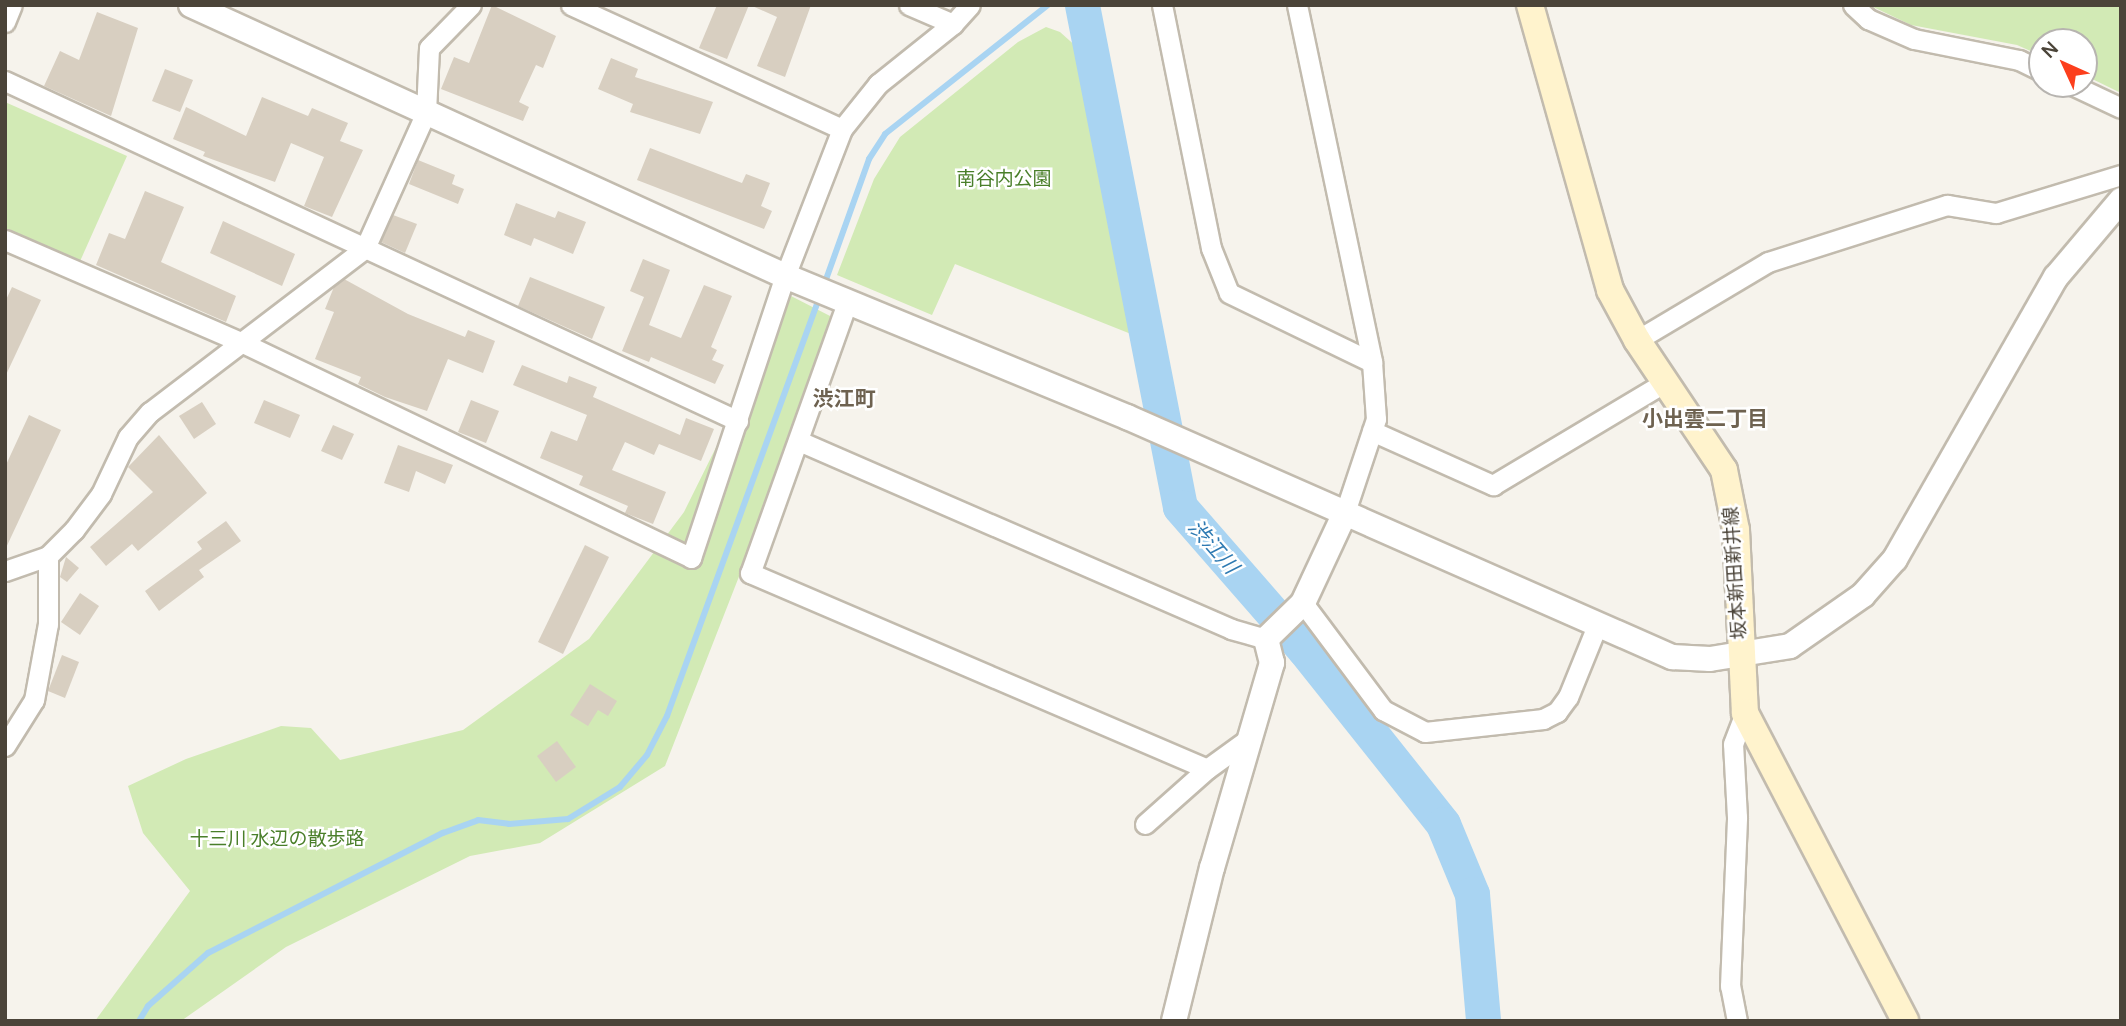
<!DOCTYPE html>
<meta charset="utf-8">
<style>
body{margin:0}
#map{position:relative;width:2126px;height:1026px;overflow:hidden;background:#f6f3ec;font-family:Manrope,"Noto Sans JP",sans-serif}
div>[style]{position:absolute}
.green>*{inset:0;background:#d2eab5}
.stream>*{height:6px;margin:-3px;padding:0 3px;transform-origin:3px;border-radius:3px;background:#a9d4f2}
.river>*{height:35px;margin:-17.5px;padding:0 17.5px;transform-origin:17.5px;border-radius:17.5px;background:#a9d4f2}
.building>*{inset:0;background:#d8cfc1}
.roads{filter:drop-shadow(2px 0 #c2bbae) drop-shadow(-2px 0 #c2bbae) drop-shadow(0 2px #c2bbae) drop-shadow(0 -2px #c2bbae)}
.minor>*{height:19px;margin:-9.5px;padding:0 9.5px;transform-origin:9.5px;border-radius:9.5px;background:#fff}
.tertiary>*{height:24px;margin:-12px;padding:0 12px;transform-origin:12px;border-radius:12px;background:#fff}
.secondary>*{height:26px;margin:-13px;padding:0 13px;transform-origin:13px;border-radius:13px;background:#fff3cd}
span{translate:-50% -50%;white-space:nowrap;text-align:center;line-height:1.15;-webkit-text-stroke:5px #fff;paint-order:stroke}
.park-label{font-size:19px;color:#4a7f2a}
.street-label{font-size:19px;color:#4b4439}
.neighbourhood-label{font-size:21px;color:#6e6250;font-weight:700}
.water-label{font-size:21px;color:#2e7ab2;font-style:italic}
.frame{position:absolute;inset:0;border:7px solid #4b4439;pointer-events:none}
.north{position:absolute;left:2028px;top:28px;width:70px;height:70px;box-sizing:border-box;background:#fff;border:2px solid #b7b4b0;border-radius:50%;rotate:315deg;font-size:19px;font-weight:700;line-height:28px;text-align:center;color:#4b4439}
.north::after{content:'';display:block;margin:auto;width:24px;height:32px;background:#fc3f1d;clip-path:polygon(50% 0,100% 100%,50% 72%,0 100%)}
</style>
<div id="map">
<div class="green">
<div style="clip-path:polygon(1869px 5px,2121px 5px,2121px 93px,2084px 75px,2084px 42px,2042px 42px,2042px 56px,2017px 45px,1911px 25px)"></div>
<div style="clip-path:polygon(1046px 27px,1060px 32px,1079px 49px,1131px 334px,955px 264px,932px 315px,837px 275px,874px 179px,900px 137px,1018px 42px)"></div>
<div style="clip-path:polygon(5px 102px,127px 156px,77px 268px,5px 235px)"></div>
<div style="clip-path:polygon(791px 296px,832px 317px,765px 510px,665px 766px,540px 843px,470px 856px,286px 947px,181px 1021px,95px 1021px,190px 891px,143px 833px,128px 786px,186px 759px,281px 726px,311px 728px,340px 760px,463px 730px,589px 639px,684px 512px)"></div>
</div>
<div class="stream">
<div style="left:824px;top:285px;width:134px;rotate:-70.3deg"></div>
<div style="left:869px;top:159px;width:30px;rotate:-57deg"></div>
<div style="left:885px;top:134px;width:208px;rotate:-38.4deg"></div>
<div style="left:139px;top:1021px;width:17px;rotate:-59deg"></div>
<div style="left:148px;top:1006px;width:80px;rotate:-41.5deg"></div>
<div style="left:208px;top:953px;width:264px;rotate:-27.1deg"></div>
<div style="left:443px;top:833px;width:37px;rotate:-20deg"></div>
<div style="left:478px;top:820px;width:31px;rotate:7deg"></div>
<div style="left:509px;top:824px;width:59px;rotate:-4.8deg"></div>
<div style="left:568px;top:819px;width:61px;rotate:-31.6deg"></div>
<div style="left:620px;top:787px;width:42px;rotate:-49.8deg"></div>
<div style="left:647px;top:755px;width:44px;rotate:-62.9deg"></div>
<div style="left:667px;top:716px;width:447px;rotate:-70deg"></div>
</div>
<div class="river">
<div style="left:1082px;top:5px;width:511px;rotate:78.95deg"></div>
<div style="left:1180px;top:507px;width:189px;rotate:48.9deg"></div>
<div style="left:1304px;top:649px;width:223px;rotate:51.5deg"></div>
<div style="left:1443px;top:824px;width:76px;rotate:67.5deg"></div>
<div style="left:1472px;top:894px;width:127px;rotate:85deg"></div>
</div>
<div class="building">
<div style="clip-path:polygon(492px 5px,556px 36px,543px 68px,536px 65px,519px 102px,529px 107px,523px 121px,441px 89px,454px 57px,469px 63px)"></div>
<div style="clip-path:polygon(717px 5px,749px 5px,727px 59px,699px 48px)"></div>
<div style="clip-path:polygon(750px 5px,811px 5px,785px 77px,757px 66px,777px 17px)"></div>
<div style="clip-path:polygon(97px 12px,138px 28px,111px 116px,44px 86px,60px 51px,79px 60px)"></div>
<div style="clip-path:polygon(611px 58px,638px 69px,635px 77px,713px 102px,700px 134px,630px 112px,633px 104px,598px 89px)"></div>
<div style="clip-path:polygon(165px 69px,193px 80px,180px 112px,152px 101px)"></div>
<div style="clip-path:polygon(262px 97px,308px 116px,312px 108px,348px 123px,340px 141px,363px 150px,332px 217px,304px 206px,324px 157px,291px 143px,275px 182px,203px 156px,205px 152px,173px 139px,186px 107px,246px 136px)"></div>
<div style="clip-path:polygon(650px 148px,742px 183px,746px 174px,770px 183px,761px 206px,772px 211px,764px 229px,637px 180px)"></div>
<div style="clip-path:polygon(418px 160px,455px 175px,452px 184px,464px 189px,458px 204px,409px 184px)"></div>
<div style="clip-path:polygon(145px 191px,184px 207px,161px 262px,236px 296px,226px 322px,96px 265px,109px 233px,125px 239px)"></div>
<div style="clip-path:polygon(516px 203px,555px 218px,558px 211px,586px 222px,573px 254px,534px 238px,531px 246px,504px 235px)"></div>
<div style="clip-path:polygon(393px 215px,417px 224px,405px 253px,381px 242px)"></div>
<div style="clip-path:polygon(223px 221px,295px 254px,282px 286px,210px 253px)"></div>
<div style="clip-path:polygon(643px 259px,670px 270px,649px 325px,681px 338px,704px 285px,732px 296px,711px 347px,717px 350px,712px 360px,724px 365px,715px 384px,651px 357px,649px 362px,622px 351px,644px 297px,630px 291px)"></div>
<div style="clip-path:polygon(530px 277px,605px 307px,592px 339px,518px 306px)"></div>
<div style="clip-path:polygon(344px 279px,408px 314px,465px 337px,468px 330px,495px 341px,483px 373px,448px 359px,427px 411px,385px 397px,358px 384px,361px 377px,315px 359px,334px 312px,325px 309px,334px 287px)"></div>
<div style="clip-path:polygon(12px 287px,41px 300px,5px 377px,5px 302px)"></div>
<div style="clip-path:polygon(522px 365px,567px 383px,569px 376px,597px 387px,593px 397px,680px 435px,686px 418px,714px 429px,701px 461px,659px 444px,654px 455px,625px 442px,612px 470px,666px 492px,653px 524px,625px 513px,628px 506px,579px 485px,583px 476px,540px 458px,551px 431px,577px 441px,587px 415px,513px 385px)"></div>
<div style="clip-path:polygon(264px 400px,300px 415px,290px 438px,254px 423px)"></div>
<div style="clip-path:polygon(471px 400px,499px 411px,486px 443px,458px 432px)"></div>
<div style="clip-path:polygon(202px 402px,216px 424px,194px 439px,179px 416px)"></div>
<div style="clip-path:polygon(29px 415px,61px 430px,5px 550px,5px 467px)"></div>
<div style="clip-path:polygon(333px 425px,354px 434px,342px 460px,321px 451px)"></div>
<div style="clip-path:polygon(159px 435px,207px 493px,138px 551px,132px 544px,106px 566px,90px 547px,153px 492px,128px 467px)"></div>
<div style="clip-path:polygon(398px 445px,453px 465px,445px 484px,416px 471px,409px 492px,384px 483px)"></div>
<div style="clip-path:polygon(226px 521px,241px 541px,199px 570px,204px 577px,159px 611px,145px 591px,202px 549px,197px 542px)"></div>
<div style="clip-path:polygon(585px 545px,609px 557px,563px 654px,538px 642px)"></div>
<div style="clip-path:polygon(66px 557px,79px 568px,67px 582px,60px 577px)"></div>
<div style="clip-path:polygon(80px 593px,99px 606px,80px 635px,61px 622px)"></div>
<div style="clip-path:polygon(62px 655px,79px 662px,65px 698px,48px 691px)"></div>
<div style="clip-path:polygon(590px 684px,617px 701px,608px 716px,598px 710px,588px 726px,570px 715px)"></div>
<div style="clip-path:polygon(557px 741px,576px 767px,556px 782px,537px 756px)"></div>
</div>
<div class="roads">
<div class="minor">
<div style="left:571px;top:5px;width:298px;rotate:24.6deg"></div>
<div style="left:909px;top:5px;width:48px;rotate:23.4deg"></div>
<div style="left:1162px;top:5px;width:248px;rotate:78.6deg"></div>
<div style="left:1211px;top:248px;width:48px;rotate:68.2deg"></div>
<div style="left:1229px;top:293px;width:159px;rotate:25.8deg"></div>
<div style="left:1297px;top:5px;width:365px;rotate:78.1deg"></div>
<div style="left:1372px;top:362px;width:57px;rotate:86deg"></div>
<div style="left:1376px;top:419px;width:101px;rotate:108.4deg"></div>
<div style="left:1853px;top:5px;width:21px;rotate:43deg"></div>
<div style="left:1868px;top:19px;width:50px;rotate:23.5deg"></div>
<div style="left:1914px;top:39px;width:107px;rotate:11.3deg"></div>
<div style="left:2019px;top:60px;width:25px;rotate:26deg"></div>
<div style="left:5px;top:22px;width:18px;rotate:-68deg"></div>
<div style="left:5px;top:81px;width:808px;rotate:24.88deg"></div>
<div style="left:2070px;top:84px;width:56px;rotate:25.2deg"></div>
<div style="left:5px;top:240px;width:259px;rotate:23.4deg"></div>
<div style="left:243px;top:343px;width:497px;rotate:25.6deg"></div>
<div style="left:691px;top:558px;width:297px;rotate:-71.6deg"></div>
<div style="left:785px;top:276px;width:158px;rotate:-68.8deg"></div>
<div style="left:842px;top:129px;width:58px;rotate:-51.3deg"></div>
<div style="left:878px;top:84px;width:96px;rotate:-38.7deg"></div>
<div style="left:953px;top:24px;width:25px;rotate:-48deg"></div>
<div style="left:848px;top:300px;width:290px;rotate:109.7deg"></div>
<div style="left:750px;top:573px;width:497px;rotate:23.2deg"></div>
<div style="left:1207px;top:769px;width:49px;rotate:-35.9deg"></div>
<div style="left:1637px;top:340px;width:152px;rotate:-30.8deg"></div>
<div style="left:1768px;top:262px;width:188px;rotate:-17.7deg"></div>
<div style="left:1947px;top:205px;width:50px;rotate:9.3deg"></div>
<div style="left:1996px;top:213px;width:131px;rotate:-16.9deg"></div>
<div style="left:1372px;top:431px;width:133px;rotate:24.1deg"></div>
<div style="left:1493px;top:485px;width:200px;rotate:-30.9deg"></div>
<div style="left:799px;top:441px;width:471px;rotate:23.5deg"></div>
<div style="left:1231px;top:629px;width:36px;rotate:16deg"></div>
<div style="left:5px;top:571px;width:46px;rotate:-19.2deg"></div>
<div style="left:48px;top:556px;width:37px;rotate:-45deg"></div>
<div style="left:74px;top:530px;width:45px;rotate:-53.1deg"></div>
<div style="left:101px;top:494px;width:63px;rotate:-64.7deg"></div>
<div style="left:128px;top:437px;width:33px;rotate:-49deg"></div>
<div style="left:150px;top:412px;width:270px;rotate:-37.3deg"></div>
<div style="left:365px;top:248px;width:149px;rotate:-65.8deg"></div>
<div style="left:426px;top:112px;width:64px;rotate:-87.3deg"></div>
<div style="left:429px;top:48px;width:60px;rotate:-45.7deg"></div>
<div style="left:1303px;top:603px;width:134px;rotate:53.2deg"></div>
<div style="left:1383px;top:710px;width:47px;rotate:27.6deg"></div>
<div style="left:1425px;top:732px;width:119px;rotate:-6.3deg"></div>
<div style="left:1543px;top:719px;width:16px;rotate:-27deg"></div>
<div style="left:1557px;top:712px;width:19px;rotate:-54deg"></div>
<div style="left:1568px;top:697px;width:80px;rotate:-67.9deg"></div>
<div style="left:5px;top:746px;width:54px;rotate:-57.8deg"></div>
<div style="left:34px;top:700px;width:77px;rotate:-79.6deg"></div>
<div style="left:48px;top:624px;width:68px;rotate:-90deg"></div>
<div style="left:1145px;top:824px;width:83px;rotate:-41.6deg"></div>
<div style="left:1737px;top:1021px;width:36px;rotate:-101deg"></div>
<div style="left:1730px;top:986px;width:169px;rotate:-87.6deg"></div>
<div style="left:1737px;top:817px;width:73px;rotate:-93.1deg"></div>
<div style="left:1733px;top:744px;width:33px;rotate:-69deg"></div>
</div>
<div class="tertiary">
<div style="left:191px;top:5px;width:653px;rotate:24.52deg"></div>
<div style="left:785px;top:276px;width:370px;rotate:22.4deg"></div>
<div style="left:1127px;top:417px;width:596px;rotate:23.77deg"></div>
<div style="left:1672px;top:657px;width:38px;rotate:3deg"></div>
<div style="left:1710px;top:659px;width:81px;rotate:-9.2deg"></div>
<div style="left:1790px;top:646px;width:89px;rotate:-34.9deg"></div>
<div style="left:1863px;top:595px;width:48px;rotate:-48.4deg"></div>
<div style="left:1895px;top:559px;width:325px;rotate:-60.3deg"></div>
<div style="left:2056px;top:277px;width:101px;rotate:-49.8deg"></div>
<div style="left:1174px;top:1021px;width:158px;rotate:-76.1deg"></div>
<div style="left:1212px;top:868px;width:214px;rotate:-73.7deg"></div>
<div style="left:1272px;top:663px;width:25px;rotate:-104deg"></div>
<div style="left:1266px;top:639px;width:52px;rotate:-44.2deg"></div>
<div style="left:1303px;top:603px;width:97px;rotate:-65deg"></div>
</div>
<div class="secondary">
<div style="left:1530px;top:5px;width:296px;rotate:74.3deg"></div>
<div style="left:1610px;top:290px;width:57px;rotate:61.6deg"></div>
<div style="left:1637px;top:340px;width:156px;rotate:56.2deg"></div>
<div style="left:1724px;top:470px;width:61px;rotate:78.7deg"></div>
<div style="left:1736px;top:530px;width:183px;rotate:87.2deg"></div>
<div style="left:1745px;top:713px;width:347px;rotate:62.5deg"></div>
</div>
</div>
<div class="park-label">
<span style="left:1004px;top:179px">南谷内公園</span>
<span style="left:277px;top:839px">十三川 水辺の散歩路</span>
</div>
<div class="street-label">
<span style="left:1735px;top:573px;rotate:-94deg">坂本新田新井線</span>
</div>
<div class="neighbourhood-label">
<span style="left:844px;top:398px">渋江町</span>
<span style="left:1705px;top:418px">小出雲二丁目</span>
</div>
<div class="water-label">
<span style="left:1214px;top:546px;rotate:49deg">渋江川</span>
</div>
<div class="frame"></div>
<div class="north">N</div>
</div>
